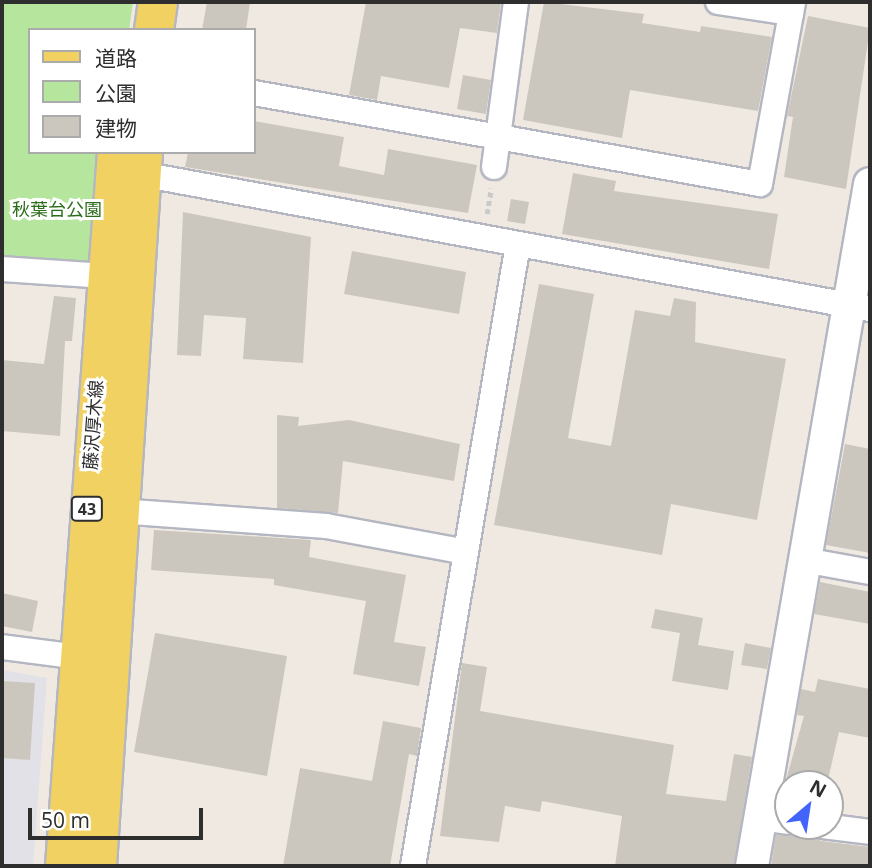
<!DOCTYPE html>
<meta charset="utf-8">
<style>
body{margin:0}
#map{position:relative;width:872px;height:868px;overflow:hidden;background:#efe9e1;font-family:"Open Sans","Noto Sans JP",sans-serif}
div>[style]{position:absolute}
.industrial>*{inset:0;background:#e3e1e8}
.green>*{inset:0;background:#b6e59e}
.building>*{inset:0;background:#cbc7bf}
.path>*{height:4.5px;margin-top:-2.25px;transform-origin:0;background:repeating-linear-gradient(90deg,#c9c9c9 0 5px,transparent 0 8.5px)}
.roads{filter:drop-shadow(2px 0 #b4b7c1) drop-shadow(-2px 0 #b4b7c1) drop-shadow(0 2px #b4b7c1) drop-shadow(0 -2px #b4b7c1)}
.minor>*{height:24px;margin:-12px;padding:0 12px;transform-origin:12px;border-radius:12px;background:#fff}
.tertiary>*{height:32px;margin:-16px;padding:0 16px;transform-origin:16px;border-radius:16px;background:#fff}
.primary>*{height:38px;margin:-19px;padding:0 19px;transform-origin:19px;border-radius:19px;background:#f2d163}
span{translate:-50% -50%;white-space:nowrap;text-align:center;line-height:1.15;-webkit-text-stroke:6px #fff;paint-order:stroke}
.shield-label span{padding:2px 5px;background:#fff;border:2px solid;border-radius:5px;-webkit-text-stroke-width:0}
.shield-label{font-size:16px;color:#2e2e2e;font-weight:700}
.park-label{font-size:18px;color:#2c6e1b}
.street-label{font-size:18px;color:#2e2e2e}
.frame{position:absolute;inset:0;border:4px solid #2e2e2e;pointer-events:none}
.legend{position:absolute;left:28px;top:28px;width:228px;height:126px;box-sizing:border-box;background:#fff;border:2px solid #ababab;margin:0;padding:9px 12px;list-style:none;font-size:21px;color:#2e2e2e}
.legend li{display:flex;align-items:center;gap:14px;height:35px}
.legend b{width:35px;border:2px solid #ababab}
.north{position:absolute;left:774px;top:770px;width:70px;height:70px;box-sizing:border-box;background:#fff;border:2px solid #ababab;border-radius:50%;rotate:29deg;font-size:19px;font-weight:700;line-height:28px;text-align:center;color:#2e2e2e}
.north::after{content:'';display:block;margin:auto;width:24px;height:32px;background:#4264fb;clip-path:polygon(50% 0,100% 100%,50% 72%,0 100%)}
.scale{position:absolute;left:28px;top:808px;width:175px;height:32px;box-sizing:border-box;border:4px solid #2e2e2e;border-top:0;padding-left:9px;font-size:21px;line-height:24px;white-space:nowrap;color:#2e2e2e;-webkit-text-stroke:5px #fff;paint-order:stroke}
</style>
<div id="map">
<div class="industrial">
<div style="clip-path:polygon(2px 670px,47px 678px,33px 866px,2px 866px)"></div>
</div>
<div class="green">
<div style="clip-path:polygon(2px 2px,133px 2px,129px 30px,30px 30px,30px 152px,117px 152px,105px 276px,2px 269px)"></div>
</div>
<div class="building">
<div style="clip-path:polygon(207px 2px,250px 2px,246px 30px,202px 30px)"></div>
<div style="clip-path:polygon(366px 2px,501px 2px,497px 33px,460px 28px,449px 88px,381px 76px,377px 100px,349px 95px)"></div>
<div style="clip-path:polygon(544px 2px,644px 14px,642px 23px,700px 32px,701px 26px,772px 37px,758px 111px,630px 90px,622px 138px,523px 120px)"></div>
<div style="clip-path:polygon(808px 16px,870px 28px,846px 189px,784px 177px,793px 117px,787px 116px)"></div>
<div style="clip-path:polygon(463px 75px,491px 80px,486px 114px,457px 109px)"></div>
<div style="clip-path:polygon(254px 121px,344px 137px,339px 166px,384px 175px,388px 149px,477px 165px,468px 213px,185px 167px,188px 152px,254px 152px)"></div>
<div style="clip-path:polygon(573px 173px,616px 181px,614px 191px,778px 214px,769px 269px,562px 234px)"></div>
<div style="clip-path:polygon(511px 199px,529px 202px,525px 224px,507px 221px)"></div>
<div style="clip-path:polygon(183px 212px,311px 237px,303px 363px,243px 359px,246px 318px,204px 315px,201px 356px,177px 355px)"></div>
<div style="clip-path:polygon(352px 251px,466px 272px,459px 314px,344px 294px)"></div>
<div style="clip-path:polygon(539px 284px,594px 294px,568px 438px,611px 446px,635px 310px,670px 316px,674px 298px,696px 302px,695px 342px,786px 359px,757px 520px,671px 504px,662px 555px,494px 525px)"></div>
<div style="clip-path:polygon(54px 296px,76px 298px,72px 341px,65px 341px,60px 436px,2px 431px,2px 360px,44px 364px)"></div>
<div style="clip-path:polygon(277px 415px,299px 417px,298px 426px,349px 420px,460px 444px,454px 481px,343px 461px,338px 513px,277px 508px)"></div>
<div style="clip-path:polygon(845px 444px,870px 449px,870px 553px,826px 545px)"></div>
<div style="clip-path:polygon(154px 530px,311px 540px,309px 557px,406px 575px,394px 642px,426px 647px,419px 686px,353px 674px,366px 601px,274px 585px,274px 579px,151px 570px)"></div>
<div style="clip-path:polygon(820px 582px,870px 592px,870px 624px,814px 614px)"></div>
<div style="clip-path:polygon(2px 593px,38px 601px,32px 632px,2px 626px)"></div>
<div style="clip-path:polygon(655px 609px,703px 618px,698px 645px,734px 651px,728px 690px,672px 681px,680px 633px,651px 628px)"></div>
<div style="clip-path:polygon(155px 633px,287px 656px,267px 776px,134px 752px)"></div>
<div style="clip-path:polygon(745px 643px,771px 648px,767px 669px,741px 665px)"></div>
<div style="clip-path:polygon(462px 663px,487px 667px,480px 711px,674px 745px,666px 794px,726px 801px,734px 754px,752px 757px,734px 866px,615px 866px,622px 816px,542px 801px,540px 812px,505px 806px,499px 842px,440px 836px)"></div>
<div style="clip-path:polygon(818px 679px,870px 689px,870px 738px,839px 732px,827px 784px,784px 787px,804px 716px,797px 715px,801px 689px,815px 692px)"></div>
<div style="clip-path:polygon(2px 681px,35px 683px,30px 760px,2px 758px)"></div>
<div style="clip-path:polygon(383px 721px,421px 728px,417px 756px,409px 754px,390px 866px,283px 866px,300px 768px,372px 781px)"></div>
<div style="clip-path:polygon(801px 829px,821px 841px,870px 847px,870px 866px,771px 866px,776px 835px,793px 836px)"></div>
</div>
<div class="path">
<div style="left:487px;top:214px;width:26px;rotate:-81deg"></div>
</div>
<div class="roads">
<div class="minor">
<div style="left:718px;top:2px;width:74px;rotate:8.6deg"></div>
<div style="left:254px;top:93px;width:514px;rotate:10.2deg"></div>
<div style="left:760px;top:184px;width:185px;rotate:-79.7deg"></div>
<div style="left:494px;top:167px;width:166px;rotate:-82.4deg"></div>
<div style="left:141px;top:174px;width:741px;rotate:10.49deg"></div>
<div style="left:2px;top:269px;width:103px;rotate:3.9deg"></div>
<div style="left:118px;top:511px;width:209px;rotate:4.1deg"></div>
<div style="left:326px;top:526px;width:142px;rotate:10.5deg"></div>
<div style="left:804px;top:560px;width:67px;rotate:10.3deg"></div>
<div style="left:2px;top:647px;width:94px;rotate:7.4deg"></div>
<div style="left:761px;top:818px;width:27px;rotate:8deg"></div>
<div style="left:823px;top:826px;width:47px;rotate:7.3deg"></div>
<div style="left:413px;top:866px;width:631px;rotate:-80.42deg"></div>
</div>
<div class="tertiary">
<div style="left:752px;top:866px;width:692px;rotate:-80.18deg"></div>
</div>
<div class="primary">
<div style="left:154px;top:30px;width:28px;rotate:-82deg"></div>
<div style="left:65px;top:866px;width:716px;rotate:-85.83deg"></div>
<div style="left:97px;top:866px;width:715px;rotate:-86.31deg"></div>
</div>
</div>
<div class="shield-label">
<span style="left:87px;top:509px">43</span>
</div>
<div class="park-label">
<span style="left:57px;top:209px">秋葉台公園</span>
</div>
<div class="street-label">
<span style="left:93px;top:425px;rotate:-86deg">藤沢厚木線</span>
</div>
<div class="frame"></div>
<ul class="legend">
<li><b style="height:9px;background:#f2d163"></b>道路</li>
<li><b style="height:19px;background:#b6e59e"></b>公園</li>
<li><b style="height:19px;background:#cbc7bf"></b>建物</li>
</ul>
<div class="north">N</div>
<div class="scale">50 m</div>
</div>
